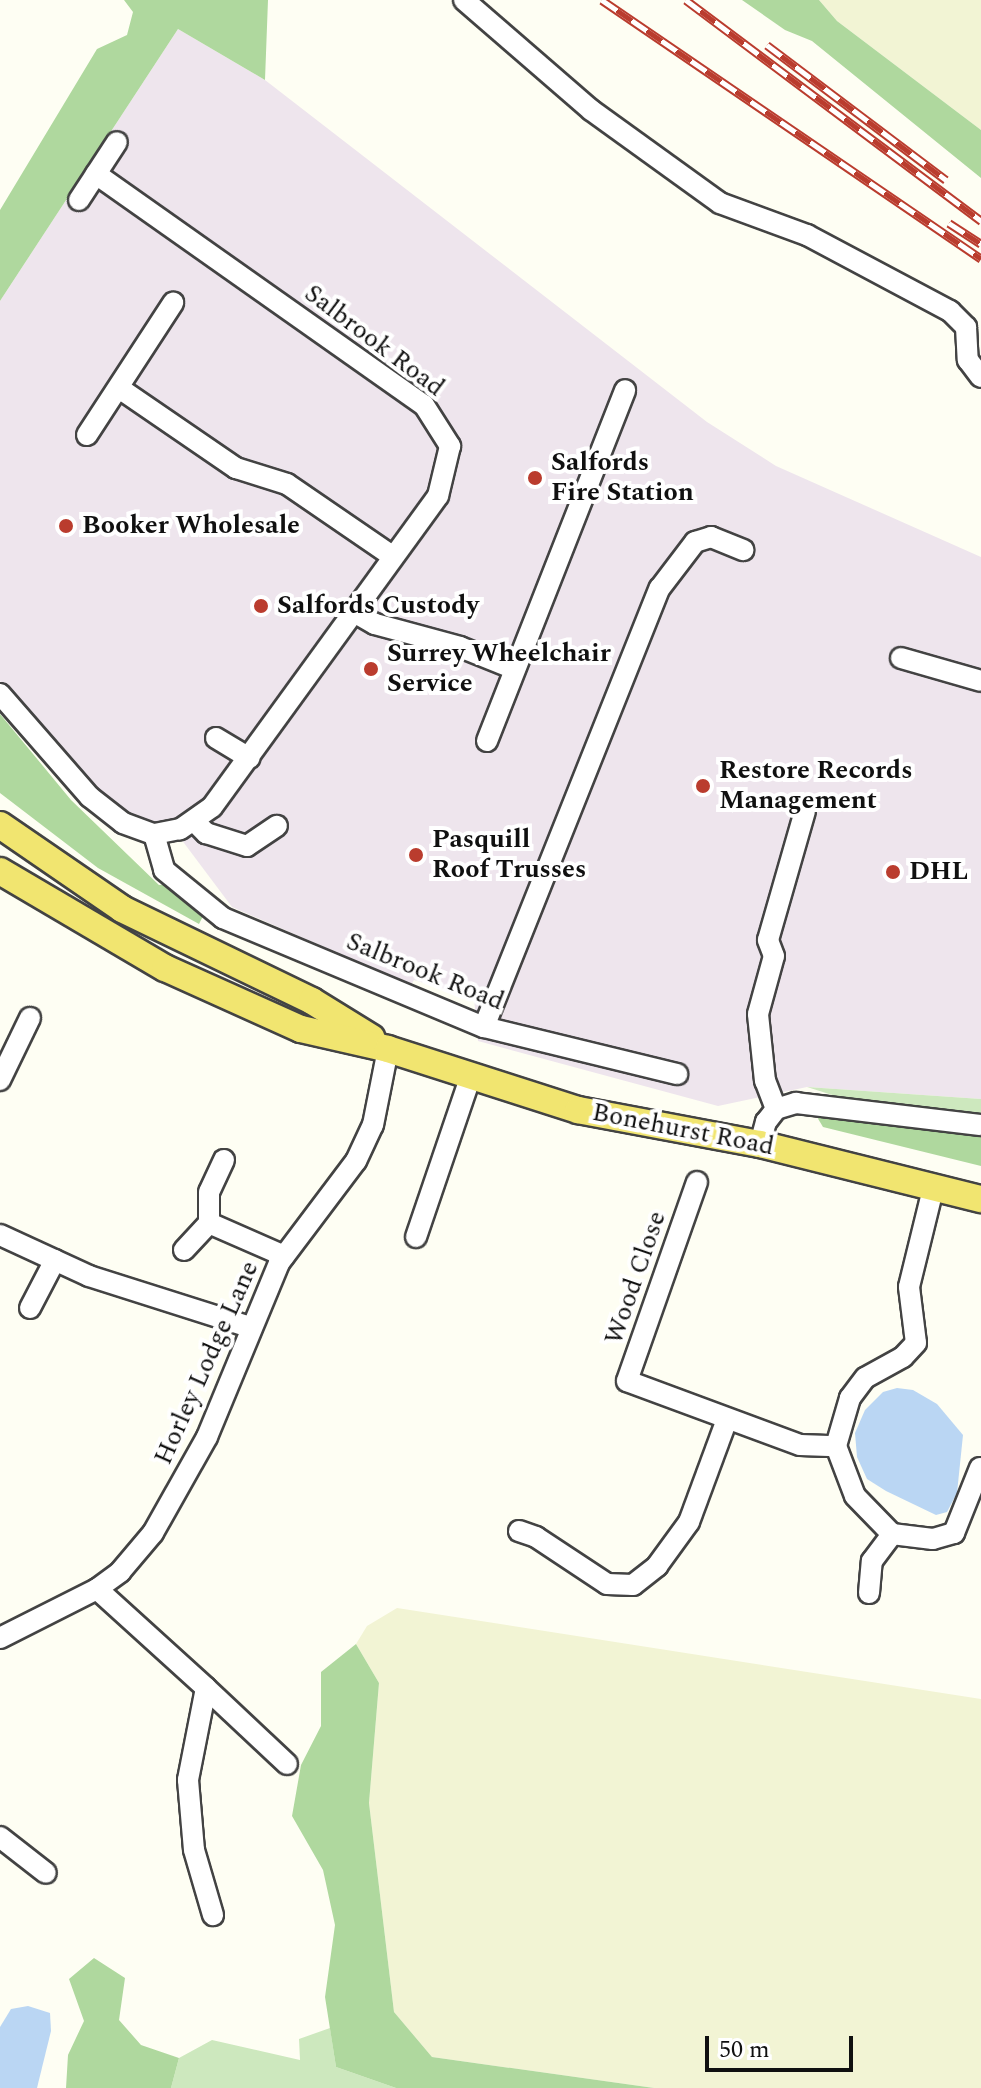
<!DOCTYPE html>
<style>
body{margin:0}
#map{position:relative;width:981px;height:2088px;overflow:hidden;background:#fefef3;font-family:Spectral,serif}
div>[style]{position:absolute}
.industrial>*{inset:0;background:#eee5ed}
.farmland>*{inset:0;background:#f2f4d4}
.green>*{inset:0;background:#cde8be}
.forest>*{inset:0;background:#afd89e}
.water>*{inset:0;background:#bad6f3}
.roads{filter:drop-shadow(2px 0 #434343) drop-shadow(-2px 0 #434343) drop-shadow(0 2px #434343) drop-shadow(0 -2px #434343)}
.minor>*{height:20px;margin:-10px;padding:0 10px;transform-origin:10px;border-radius:10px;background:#fff}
.major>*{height:26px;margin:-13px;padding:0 13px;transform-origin:13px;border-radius:13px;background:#f1e570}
.rail>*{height:9px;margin-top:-4.5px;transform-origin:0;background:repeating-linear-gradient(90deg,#fff 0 18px,#ba3c2e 0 36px);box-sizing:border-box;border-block:2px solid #ba3c2e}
.dots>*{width:22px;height:22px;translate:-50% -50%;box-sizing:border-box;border:4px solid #fff;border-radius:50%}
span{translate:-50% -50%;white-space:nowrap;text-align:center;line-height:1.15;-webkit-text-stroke:8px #fff;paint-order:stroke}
.street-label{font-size:26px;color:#101010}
.poi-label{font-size:26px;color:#101010;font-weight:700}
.left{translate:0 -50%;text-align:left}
.scale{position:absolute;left:705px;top:2036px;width:148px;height:36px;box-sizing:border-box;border:4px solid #101010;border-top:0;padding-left:10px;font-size:24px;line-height:28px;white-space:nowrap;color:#101010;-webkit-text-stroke:6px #fff;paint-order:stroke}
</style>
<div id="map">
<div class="industrial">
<div style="clip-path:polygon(178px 29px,265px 80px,707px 422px,776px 466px,981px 557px,981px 1099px,807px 1087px,718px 1106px,478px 1041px,474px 998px,414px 980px,411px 985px,232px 907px,169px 823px,134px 819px,95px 787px,0 681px,0 301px)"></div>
</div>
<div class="farmland">
<div style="clip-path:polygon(819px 0,981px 0,981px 130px,837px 21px)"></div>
<div style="clip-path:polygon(397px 1608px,981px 1699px,981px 2088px,654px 2088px,432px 2057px,394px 2012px,369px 1803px,379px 1683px,356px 1644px,367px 1626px)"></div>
</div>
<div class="green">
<div style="clip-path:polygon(807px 1087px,981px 1099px,981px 1115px,867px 1106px)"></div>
<div style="clip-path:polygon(330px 2028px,336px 2067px,396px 2088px,171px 2088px,179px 2058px,212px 2040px,300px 2060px,299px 2039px)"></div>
</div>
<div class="forest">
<div style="clip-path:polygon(124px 0,268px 0,265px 80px,178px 29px,0 301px,0 210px,97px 49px,127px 35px,133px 12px)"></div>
<div style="clip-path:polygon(742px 0,819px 0,837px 21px,981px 130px,981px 178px,812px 41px,785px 30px)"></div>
<div style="clip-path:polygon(0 714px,71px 800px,159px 885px,169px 884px,204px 914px,199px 924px,98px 868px,0 793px)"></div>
<div style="clip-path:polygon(823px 1112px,981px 1131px,981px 1166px,823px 1127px,817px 1117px)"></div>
<div style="clip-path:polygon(356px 1644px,379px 1683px,369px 1803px,394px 2012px,432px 2057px,654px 2088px,396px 2088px,336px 2067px,325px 1997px,335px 1925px,323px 1870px,292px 1816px,301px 1765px,321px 1726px,321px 1672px)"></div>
<div style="clip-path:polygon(94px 1958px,125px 1978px,119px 2020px,141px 2045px,179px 2058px,171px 2088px,66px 2088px,68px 2055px,84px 2021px,69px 1979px)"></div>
</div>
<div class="water">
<div style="clip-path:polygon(897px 1388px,913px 1390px,937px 1404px,963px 1435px,957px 1493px,947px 1512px,936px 1515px,886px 1491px,867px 1479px,857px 1457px,855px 1433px,865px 1410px,883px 1392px)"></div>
<div style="clip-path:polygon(28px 2006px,50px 2013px,51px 2031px,37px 2088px,0 2088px,0 2027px,11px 2009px)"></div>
</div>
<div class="roads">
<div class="minor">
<div style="left:464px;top:0;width:168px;rotate:40.9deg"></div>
<div style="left:591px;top:110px;width:159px;rotate:35.8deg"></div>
<div style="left:720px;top:203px;width:93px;rotate:20.2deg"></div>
<div style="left:807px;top:235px;width:162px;rotate:28deg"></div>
<div style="left:950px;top:311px;width:23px;rotate:45deg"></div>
<div style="left:966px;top:327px;width:33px;rotate:87deg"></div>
<div style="left:968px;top:360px;width:21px;rotate:53deg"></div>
<div style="left:96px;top:174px;width:401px;rotate:35.2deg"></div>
<div style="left:424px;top:405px;width:49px;rotate:57.6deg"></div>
<div style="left:450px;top:446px;width:51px;rotate:103.5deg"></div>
<div style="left:438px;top:496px;width:384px;rotate:126deg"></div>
<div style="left:212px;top:807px;width:39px;rotate:145deg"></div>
<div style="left:180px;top:829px;width:26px;rotate:169deg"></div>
<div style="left:79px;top:200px;width:69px;rotate:-56.8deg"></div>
<div style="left:119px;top:388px;width:142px;rotate:34.4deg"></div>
<div style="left:236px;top:468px;width:53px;rotate:17.4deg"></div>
<div style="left:287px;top:484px;width:127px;rotate:34.4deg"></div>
<div style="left:87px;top:435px;width:158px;rotate:-56.9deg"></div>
<div style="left:354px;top:612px;width:24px;rotate:30deg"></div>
<div style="left:375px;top:624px;width:88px;rotate:15.1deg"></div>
<div style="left:460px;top:647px;width:59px;rotate:21.8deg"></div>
<div style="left:901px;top:658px;width:83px;rotate:16deg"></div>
<div style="left:0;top:694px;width:137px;rotate:48.9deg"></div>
<div style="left:90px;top:797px;width:42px;rotate:38.2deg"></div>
<div style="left:123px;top:823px;width:33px;rotate:20deg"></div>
<div style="left:154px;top:834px;width:37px;rotate:74deg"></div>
<div style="left:164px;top:870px;width:76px;rotate:39.1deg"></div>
<div style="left:223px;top:918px;width:283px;rotate:22.7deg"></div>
<div style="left:484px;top:1027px;width:199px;rotate:13.7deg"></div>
<div style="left:216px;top:738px;width:39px;rotate:31deg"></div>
<div style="left:487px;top:741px;width:377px;rotate:-68.5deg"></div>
<div style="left:195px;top:822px;width:16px;rotate:45deg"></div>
<div style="left:206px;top:833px;width:43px;rotate:17.6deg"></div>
<div style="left:247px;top:846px;width:36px;rotate:-34deg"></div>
<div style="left:484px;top:1027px;width:473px;rotate:-68.2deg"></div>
<div style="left:660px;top:588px;width:58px;rotate:-52.7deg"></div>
<div style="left:695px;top:542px;width:17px;rotate:-17deg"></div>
<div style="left:711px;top:537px;width:35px;rotate:22deg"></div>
<div style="left:0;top:1080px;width:69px;rotate:-64.2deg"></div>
<div style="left:776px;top:1109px;width:30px;rotate:-111deg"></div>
<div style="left:765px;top:1081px;width:67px;rotate:-96deg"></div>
<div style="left:758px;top:1014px;width:60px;rotate:-74.6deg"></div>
<div style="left:774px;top:956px;width:17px;rotate:-111deg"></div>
<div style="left:768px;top:940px;width:134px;rotate:-74deg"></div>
<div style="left:760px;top:1144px;width:23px;rotate:-75deg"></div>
<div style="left:766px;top:1122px;width:16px;rotate:-52deg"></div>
<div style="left:776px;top:1109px;width:21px;rotate:-17deg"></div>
<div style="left:796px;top:1103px;width:186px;rotate:6.8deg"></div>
<div style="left:224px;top:1160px;width:35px;rotate:115deg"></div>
<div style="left:209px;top:1192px;width:31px;rotate:90deg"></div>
<div style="left:209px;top:1223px;width:82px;rotate:23.7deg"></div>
<div style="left:697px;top:1182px;width:211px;rotate:109.4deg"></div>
<div style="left:627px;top:1381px;width:184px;rotate:20.3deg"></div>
<div style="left:800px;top:1445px;width:36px;rotate:2deg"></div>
<div style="left:934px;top:1185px;width:105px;rotate:103.8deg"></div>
<div style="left:909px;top:1287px;width:56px;rotate:82.9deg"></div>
<div style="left:916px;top:1343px;width:19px;rotate:133deg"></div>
<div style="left:903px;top:1357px;width:43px;rotate:151.1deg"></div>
<div style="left:865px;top:1378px;width:25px;rotate:127deg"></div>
<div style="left:850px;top:1398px;width:50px;rotate:106.3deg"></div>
<div style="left:836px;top:1446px;width:53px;rotate:69.2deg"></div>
<div style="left:855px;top:1496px;width:53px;rotate:45.8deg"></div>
<div style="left:892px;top:1534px;width:41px;rotate:7deg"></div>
<div style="left:933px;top:1539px;width:22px;rotate:-16deg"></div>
<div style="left:954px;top:1533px;width:70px;rotate:-68.2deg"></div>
<div style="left:0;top:1235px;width:98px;rotate:24.7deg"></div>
<div style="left:89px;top:1276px;width:169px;rotate:17.6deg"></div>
<div style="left:416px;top:1237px;width:168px;rotate:-71.2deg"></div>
<div style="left:184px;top:1250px;width:37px;rotate:-47deg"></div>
<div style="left:30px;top:1308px;width:54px;rotate:-62.5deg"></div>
<div style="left:519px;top:1531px;width:18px;rotate:19deg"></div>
<div style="left:536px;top:1537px;width:85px;rotate:33.5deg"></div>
<div style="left:607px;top:1584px;width:26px;rotate:2deg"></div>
<div style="left:633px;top:1585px;width:31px;rotate:-38deg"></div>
<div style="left:657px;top:1566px;width:54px;rotate:-54deg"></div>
<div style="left:689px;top:1522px;width:110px;rotate:-69.7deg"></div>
<div style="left:97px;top:1589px;width:147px;rotate:42.2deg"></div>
<div style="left:206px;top:1688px;width:94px;rotate:101.1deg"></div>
<div style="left:188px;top:1780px;width:70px;rotate:85.1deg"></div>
<div style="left:194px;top:1850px;width:68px;rotate:73.7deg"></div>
<div style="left:869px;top:1593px;width:32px;rotate:-85deg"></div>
<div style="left:872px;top:1561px;width:34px;rotate:-53deg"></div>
<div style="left:0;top:1638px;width:109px;rotate:-26.8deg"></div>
<div style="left:97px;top:1589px;width:29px;rotate:-36deg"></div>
<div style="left:120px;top:1572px;width:51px;rotate:-49.8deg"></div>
<div style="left:153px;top:1533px;width:110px;rotate:-60.6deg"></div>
<div style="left:207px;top:1437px;width:188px;rotate:-67.5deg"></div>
<div style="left:279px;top:1263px;width:128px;rotate:-53deg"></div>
<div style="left:356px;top:1161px;width:40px;rotate:-65deg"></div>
<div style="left:373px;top:1125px;width:77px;rotate:-78.8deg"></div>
<div style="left:206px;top:1688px;width:111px;rotate:43.2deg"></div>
<div style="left:0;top:1837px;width:58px;rotate:38deg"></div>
</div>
<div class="major">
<div style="left:0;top:825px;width:148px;rotate:34.5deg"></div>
<div style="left:122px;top:909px;width:211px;rotate:25.8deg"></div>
<div style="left:312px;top:1001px;width:70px;rotate:31.7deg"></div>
<div style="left:0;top:871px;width:191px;rotate:30.5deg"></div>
<div style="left:165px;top:968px;width:149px;rotate:24.2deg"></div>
<div style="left:301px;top:1029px;width:89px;rotate:12.9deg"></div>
<div style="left:388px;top:1049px;width:200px;rotate:17.8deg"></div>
<div style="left:578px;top:1110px;width:185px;rotate:10.6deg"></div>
<div style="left:760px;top:1144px;width:228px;rotate:14deg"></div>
</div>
</div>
<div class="rail">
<div style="left:602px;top:0;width:459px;rotate:34.3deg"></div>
<div style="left:686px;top:0;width:369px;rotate:36.8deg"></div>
<div style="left:767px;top:45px;width:224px;rotate:37deg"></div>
<div style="left:949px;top:223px;width:38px;rotate:33deg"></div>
</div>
<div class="dots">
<div style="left:535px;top:478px;background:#ba3c2e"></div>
<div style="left:66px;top:526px;background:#ba3c2e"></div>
<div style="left:261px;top:606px;background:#ba3c2e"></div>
<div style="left:371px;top:669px;background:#ba3c2e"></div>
<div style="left:703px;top:786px;background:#ba3c2e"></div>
<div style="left:416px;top:855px;background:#ba3c2e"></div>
<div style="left:893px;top:872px;background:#ba3c2e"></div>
</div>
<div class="street-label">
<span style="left:374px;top:341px;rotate:37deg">Salbrook Road</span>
<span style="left:425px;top:972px;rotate:22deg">Salbrook Road</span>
<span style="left:683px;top:1130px;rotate:11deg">Bonehurst Road</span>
<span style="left:636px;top:1278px;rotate:-71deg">Wood Close</span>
<span style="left:207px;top:1363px;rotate:-66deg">Horley Lodge Lane</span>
</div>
<div class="poi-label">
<span class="left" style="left:551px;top:478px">Salfords<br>Fire Station</span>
<span class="left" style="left:82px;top:526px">Booker Wholesale</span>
<span class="left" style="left:277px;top:606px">Salfords Custody</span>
<span class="left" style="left:387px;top:669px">Surrey Wheelchair<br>Service</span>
<span class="left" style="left:719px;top:786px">Restore Records<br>Management</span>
<span class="left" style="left:432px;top:855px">Pasquill<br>Roof Trusses</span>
<span class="left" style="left:909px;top:872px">DHL</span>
</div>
<div class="scale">50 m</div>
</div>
